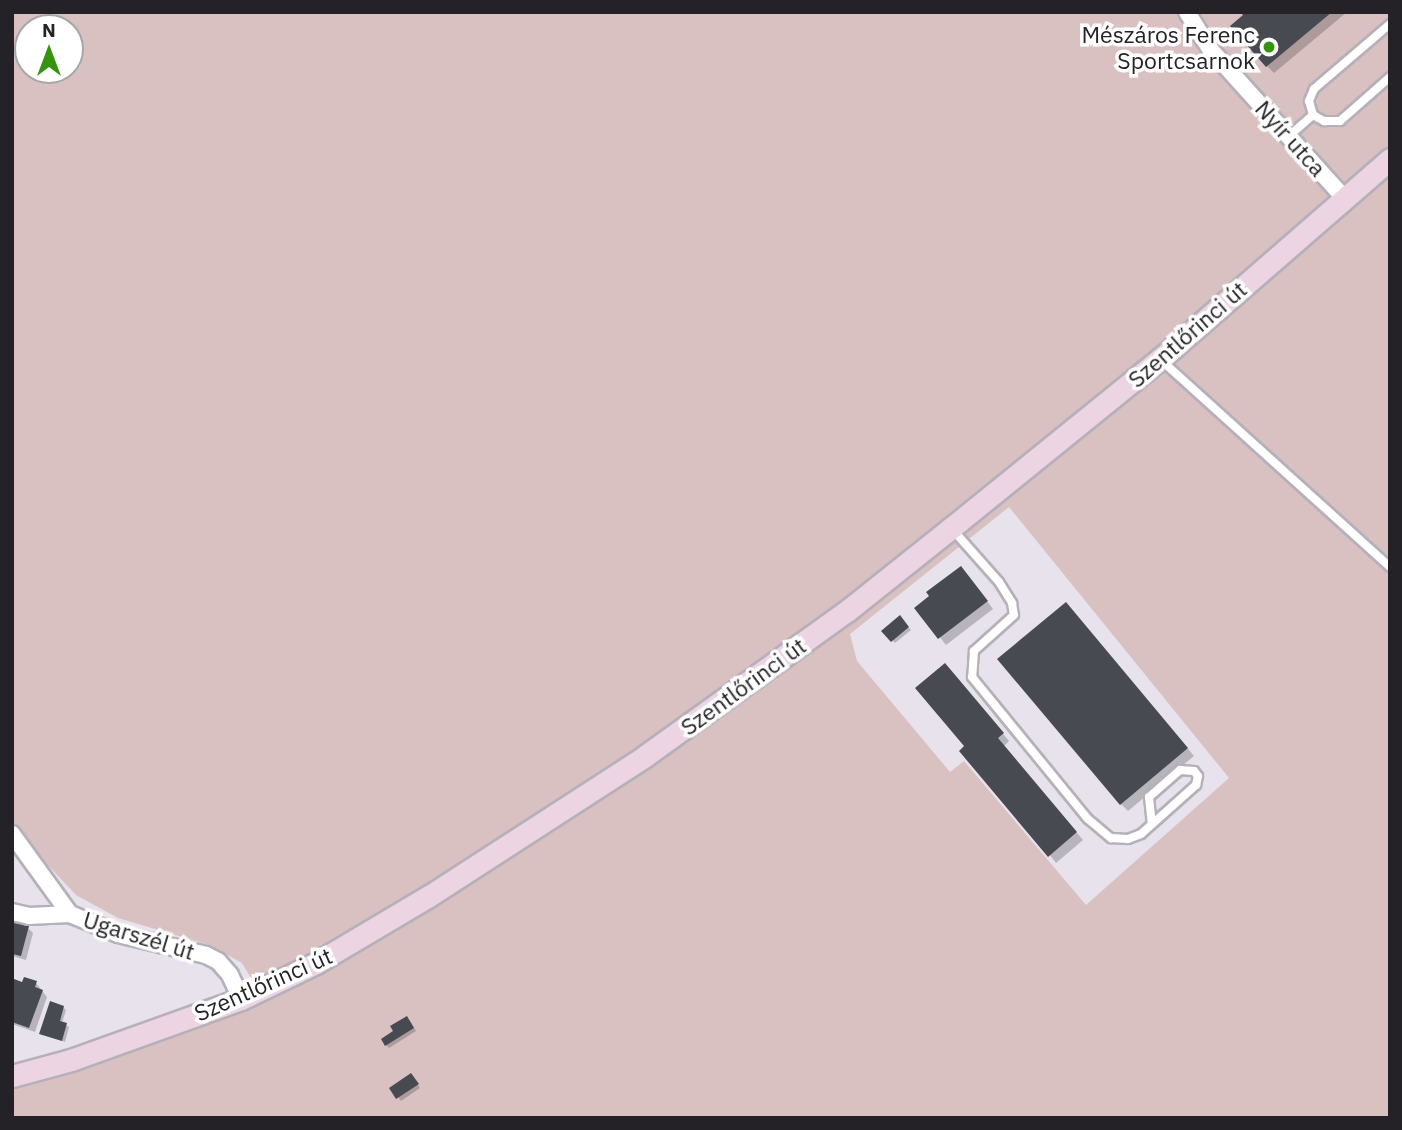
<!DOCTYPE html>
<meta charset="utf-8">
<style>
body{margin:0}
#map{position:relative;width:1402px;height:1130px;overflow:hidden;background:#e7e2ec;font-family:"IBM Plex Sans",sans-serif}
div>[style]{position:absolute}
.green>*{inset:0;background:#d9c1c1}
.shadow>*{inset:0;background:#0003}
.building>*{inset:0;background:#484a52}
.roads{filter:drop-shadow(2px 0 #b5b0b9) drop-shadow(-2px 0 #b5b0b9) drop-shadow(0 2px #b5b0b9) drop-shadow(0 -2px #b5b0b9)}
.service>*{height:8px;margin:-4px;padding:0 4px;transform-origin:4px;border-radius:4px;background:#fff}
.minor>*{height:16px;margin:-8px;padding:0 8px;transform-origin:8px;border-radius:8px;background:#fff}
.secondary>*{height:21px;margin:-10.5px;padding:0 10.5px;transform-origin:10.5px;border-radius:10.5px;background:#ecd4e2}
.dots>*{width:19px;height:19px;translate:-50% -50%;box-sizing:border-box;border:4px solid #fff;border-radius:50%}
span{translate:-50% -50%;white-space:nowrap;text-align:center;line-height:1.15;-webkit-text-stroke:7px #fff;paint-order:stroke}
.poi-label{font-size:23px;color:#242226}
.right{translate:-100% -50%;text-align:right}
.street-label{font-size:23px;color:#242226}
.frame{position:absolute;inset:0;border:14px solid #242226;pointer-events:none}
.north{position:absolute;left:14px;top:14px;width:70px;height:70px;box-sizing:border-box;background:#fff;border:2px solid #a7a7a8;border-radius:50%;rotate:0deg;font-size:19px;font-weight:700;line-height:28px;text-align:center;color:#242226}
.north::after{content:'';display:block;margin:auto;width:24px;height:32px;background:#35930e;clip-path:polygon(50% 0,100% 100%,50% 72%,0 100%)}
</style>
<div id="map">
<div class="green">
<div style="clip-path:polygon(evenodd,12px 12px,1390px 12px,1390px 1118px,12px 1118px,12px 1084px,264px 1000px,242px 963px,209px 945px,118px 918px,76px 895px,12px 827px,12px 12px,28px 28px,70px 28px,70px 70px,28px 70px,28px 28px,12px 12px,1009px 507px,1229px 778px,1086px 905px,964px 761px,950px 772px,857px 661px,850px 634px,1009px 507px)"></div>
</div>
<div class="shadow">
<div style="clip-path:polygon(1243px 12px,1347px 12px,1274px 73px,1267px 66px)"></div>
<div style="clip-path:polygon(967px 575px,993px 609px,946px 645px,917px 608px)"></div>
<div style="clip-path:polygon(1072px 611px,1194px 756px,1128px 811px,1121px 804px)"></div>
<div style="clip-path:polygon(900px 618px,911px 630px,895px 643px,884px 631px)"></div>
<div style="clip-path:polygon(952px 672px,1009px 741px,1004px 746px,1083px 840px,1056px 863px,967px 746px)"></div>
<div style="clip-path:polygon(12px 924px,28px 928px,33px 933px,26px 960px,12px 956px)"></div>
<div style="clip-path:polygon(36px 983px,47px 997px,35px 1032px,12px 1024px,12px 989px)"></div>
<div style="clip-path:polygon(63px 1007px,66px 1010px,62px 1023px,69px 1027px,65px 1042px,41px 1033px)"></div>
<div style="clip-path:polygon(410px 1021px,416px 1031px,389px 1048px,386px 1045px)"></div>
<div style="clip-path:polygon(414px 1079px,420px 1088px,401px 1101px,392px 1089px)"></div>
</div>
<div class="building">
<div style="clip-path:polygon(1240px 12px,1332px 12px,1266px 67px,1230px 26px,1243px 15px)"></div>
<div style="clip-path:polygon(961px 566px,988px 601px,938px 639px,914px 608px,929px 596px,926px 592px)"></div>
<div style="clip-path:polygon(1066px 602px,1188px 748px,1120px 805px,997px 659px)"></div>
<div style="clip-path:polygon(900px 615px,909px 627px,891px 642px,881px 631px)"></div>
<div style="clip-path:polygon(945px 663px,1004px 733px,998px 738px,1077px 832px,1048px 857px,959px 751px,964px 746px,915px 688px)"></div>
<div style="clip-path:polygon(12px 922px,29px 926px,21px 956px,12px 954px)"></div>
<div style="clip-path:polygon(24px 977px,37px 981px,35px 987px,43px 990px,29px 1028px,12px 1022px,12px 983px,14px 979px,22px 982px)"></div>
<div style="clip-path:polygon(50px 1001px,64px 1006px,60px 1021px,67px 1023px,62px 1041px,39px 1034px)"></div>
<div style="clip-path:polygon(407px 1016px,414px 1028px,385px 1046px,381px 1039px,393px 1031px,390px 1026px)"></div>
<div style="clip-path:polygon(411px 1073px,419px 1084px,396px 1099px,389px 1088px)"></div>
</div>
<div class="roads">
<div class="service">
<div style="left:1390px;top:24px;width:100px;rotate:139.5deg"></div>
<div style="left:1314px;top:89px;width:13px;rotate:113deg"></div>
<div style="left:1309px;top:101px;width:15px;rotate:74deg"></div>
<div style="left:1313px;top:115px;width:13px;rotate:29deg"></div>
<div style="left:1324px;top:121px;width:16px"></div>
<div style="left:1340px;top:121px;width:67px;rotate:-41.3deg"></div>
<div style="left:1290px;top:135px;width:30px;rotate:-41deg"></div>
<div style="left:1162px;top:361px;width:307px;rotate:42.1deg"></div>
<div style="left:953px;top:530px;width:69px;rotate:48.5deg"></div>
<div style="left:999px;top:582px;width:25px;rotate:58deg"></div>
<div style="left:1012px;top:603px;width:12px;rotate:81deg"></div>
<div style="left:1014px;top:615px;width:54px;rotate:138deg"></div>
<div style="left:974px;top:651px;width:26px;rotate:94deg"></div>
<div style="left:972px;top:677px;width:183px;rotate:50.8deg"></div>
<div style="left:1088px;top:819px;width:30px;rotate:40deg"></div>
<div style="left:1111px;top:838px;width:17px;rotate:3deg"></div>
<div style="left:1128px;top:839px;width:14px;rotate:-21deg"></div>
<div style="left:1141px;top:834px;width:74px;rotate:-41.7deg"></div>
<div style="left:1196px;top:785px;width:9px;rotate:-77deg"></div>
<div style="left:1198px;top:776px;width:6px;rotate:-129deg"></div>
<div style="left:1194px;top:771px;width:14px;rotate:-176deg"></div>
<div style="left:1180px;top:770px;width:41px;rotate:138.9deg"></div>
<div style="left:1149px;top:797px;width:27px;rotate:84deg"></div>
</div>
<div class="minor">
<div style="left:1187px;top:12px;width:44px;rotate:58.1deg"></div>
<div style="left:1210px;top:49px;width:200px;rotate:48deg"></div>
<div style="left:12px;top:834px;width:99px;rotate:54.1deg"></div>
<div style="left:70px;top:914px;width:52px;rotate:22.6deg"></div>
<div style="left:118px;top:934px;width:90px;rotate:13.4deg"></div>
<div style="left:206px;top:955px;width:13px;rotate:27deg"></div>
<div style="left:218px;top:961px;width:18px;rotate:49deg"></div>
<div style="left:230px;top:975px;width:26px;rotate:65deg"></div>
<div style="left:12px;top:912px;width:17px;rotate:13deg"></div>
<div style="left:29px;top:916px;width:41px;rotate:-2.8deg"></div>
</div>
<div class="secondary">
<div style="left:12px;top:1076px;width:61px;rotate:-15.2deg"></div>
<div style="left:71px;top:1060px;width:181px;rotate:-19.7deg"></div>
<div style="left:241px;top:999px;width:83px;rotate:-25.6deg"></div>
<div style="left:316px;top:963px;width:131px;rotate:-30.7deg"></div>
<div style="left:429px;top:896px;width:257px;rotate:-32.9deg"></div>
<div style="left:645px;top:756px;width:249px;rotate:-35.7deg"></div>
<div style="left:847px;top:611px;width:133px;rotate:-38.6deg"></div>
<div style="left:951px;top:528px;width:269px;rotate:-39deg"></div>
<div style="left:1160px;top:359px;width:305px;rotate:-41deg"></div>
</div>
</div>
<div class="dots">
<div style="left:1269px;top:47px;background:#35930e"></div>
</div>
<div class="poi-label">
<span class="right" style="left:1255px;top:47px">Mészáros Ferenc<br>Sportcsarnok</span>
</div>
<div class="street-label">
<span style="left:1291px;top:138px;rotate:48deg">Nyír utca</span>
<span style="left:1187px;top:334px;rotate:-41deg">Szentlőrinci út</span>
<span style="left:743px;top:686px;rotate:-36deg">Szentlőrinci út</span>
<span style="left:139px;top:935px;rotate:17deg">Ugarszél út</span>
<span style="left:263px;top:984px;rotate:-24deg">Szentlőrinci út</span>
</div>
<div class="frame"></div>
<div class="north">N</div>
</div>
